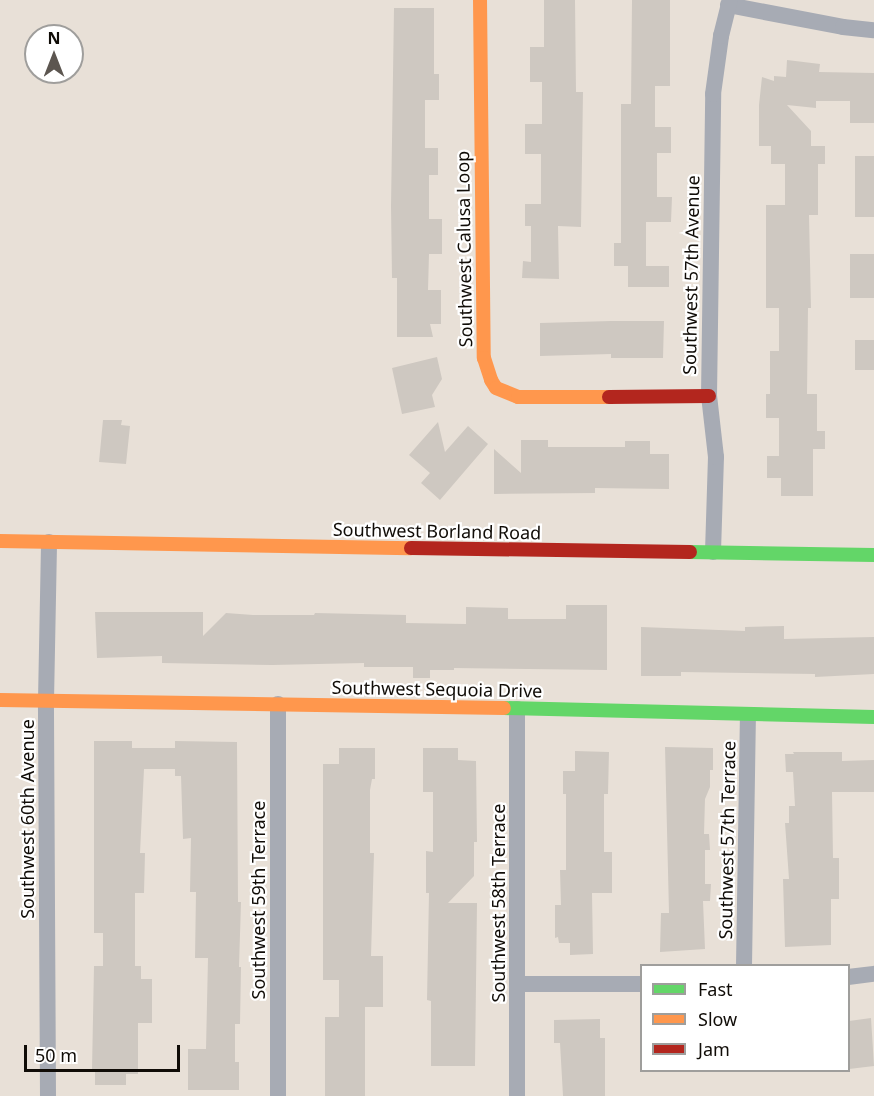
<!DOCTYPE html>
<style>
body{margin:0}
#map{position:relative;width:874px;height:1096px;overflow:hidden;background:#e8e0d7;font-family:"Noto Sans",sans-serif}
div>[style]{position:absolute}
.building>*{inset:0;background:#cec8c1}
.street>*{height:16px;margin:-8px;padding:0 8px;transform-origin:8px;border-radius:8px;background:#a7abb4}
.fast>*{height:14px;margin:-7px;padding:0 7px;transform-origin:7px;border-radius:7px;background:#63d668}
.slow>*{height:14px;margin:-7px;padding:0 7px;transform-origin:7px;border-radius:7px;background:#ff974d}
.jam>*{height:14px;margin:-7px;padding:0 7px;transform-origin:7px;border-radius:7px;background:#b3261e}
span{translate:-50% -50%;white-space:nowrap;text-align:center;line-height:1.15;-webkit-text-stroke:4.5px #fff;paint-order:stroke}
.street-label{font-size:18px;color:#100c07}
.legend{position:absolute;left:640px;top:964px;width:210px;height:108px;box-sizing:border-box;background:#fff;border:2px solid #9f9e9c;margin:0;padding:8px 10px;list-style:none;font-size:18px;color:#100c07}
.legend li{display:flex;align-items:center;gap:12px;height:30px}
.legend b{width:30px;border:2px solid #9f9e9c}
.north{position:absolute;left:24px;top:24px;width:60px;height:60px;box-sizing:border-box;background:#fff;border:2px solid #9f9e9c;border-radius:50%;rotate:0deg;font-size:16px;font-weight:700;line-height:24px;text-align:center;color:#100c07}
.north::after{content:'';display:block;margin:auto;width:21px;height:27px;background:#5c5650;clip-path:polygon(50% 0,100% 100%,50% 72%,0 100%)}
.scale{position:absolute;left:24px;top:1045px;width:156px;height:27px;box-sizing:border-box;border:3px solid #100c07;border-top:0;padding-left:8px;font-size:18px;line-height:21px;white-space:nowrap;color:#100c07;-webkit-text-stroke:4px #fff;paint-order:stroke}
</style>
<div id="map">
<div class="building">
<div style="clip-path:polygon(544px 0,575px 0,576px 92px,583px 92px,581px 227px,558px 226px,559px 279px,522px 278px,523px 261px,531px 262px,531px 226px,525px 226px,525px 204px,541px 204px,541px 154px,525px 154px,525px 124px,542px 124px,542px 82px,530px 82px,530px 47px,544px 47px)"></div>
<div style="clip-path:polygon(632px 0,670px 0,670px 86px,655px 86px,655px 127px,671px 127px,671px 153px,657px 153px,657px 197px,672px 197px,671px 222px,646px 222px,646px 266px,669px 266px,669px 287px,628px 287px,628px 266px,614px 266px,614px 243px,621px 243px,621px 104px,631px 104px)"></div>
<div style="clip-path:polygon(394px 8px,434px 8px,434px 74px,439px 74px,439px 100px,425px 100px,425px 148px,438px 148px,438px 175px,429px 175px,429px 219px,442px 219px,442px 254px,429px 254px,428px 290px,441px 290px,441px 324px,430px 324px,433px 337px,397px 337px,397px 278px,392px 278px,391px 206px)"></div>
<div style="clip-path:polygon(787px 60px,820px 64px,819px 72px,874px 73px,874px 123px,850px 123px,850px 101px,816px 101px,816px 108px,787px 105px,811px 131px,811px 146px,825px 146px,825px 164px,818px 164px,818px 215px,809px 215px,811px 308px,808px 308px,807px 394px,817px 394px,817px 431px,825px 431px,825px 449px,813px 449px,813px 496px,781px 496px,781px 478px,767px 478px,767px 456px,779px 456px,779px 418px,766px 418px,766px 394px,770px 394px,770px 351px,779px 351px,779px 308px,766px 308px,766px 205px,785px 205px,785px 164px,771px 164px,771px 146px,759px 146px,759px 105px,762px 77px,774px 81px,774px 76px,786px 77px)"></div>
<div style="clip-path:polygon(855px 156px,874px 156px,874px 217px,855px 217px)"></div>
<div style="clip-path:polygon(850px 254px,874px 254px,874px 298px,850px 298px)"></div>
<div style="clip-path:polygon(611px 321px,664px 321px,663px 358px,611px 358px,611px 354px,540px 356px,540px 323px)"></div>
<div style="clip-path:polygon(855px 340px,874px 340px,874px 370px,855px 370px)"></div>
<div style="clip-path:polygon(437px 357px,442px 379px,432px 395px,435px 407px,402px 414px,392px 368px)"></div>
<div style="clip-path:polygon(103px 420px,122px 420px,121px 425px,130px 426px,126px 464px,99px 462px)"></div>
<div style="clip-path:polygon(438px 422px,445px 452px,468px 426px,488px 444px,440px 500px,421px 483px,430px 473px,409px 455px)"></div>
<div style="clip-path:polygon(521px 440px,548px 440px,548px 447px,625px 447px,625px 441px,650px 441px,650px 454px,669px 454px,669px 489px,595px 488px,595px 493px,494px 494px,494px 449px,521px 473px)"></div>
<div style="clip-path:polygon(566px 605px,607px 605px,607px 670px,454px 668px,454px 670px,430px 670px,430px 678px,413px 678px,413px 667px,364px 667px,364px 663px,272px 665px,162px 663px,162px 656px,97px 658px,95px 612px,203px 612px,203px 636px,226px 613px,253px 615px,314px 615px,315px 613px,406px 615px,406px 623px,466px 624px,466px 607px,508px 608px,508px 619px,566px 619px)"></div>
<div style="clip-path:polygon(784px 626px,784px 639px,874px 637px,874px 674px,815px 677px,815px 674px,681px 672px,681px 676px,641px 676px,641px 627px,745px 631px,745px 627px)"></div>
<div style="clip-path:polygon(94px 741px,132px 741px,132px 748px,175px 748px,175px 741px,237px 742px,238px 902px,241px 902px,239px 967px,241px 967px,240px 1024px,235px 1024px,235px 1062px,239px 1062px,239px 1090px,188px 1090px,188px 1049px,206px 1049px,208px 958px,195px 958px,196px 892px,190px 892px,191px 838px,183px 839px,181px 776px,175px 776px,175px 769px,144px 769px,140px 853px,145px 853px,144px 893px,135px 893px,135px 966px,141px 966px,141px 979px,152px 979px,152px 1023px,138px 1023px,138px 1074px,126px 1074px,126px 1085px,95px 1085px,95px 1070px,92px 1070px,94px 966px,103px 966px,103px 933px,94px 933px)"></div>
<div style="clip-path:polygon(665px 747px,713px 748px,713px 770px,710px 770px,710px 787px,705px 799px,704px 834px,709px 834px,710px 850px,705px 850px,705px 884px,711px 884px,710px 901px,703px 901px,705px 949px,660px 952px,661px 913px,669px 913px)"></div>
<div style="clip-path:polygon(339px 748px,375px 748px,375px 779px,372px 779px,370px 790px,370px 853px,374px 853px,371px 956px,383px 956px,383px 1007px,365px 1007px,365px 1096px,325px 1096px,325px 1017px,339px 1017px,339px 980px,323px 980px,323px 764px,339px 764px)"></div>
<div style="clip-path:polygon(423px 748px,458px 748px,458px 760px,476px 761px,477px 842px,474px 842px,474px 876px,448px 903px,477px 903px,475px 1066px,431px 1066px,431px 1001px,427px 1000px,429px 893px,426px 893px,426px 851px,433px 852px,433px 792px,423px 792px)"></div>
<div style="clip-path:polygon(575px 751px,609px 752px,608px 794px,604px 794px,604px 852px,612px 852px,612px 893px,592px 893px,593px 954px,570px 955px,570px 943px,559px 943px,558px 937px,555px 938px,555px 905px,561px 905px,560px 870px,566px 870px,566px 794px,563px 794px,563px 771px,575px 771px)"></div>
<div style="clip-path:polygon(793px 752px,842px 752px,842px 761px,874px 760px,874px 792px,832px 792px,833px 858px,839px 858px,839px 899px,831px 899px,831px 945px,785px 947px,783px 879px,789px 879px,785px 823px,789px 823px,789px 806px,795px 806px,793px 772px,786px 772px,785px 754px,794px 754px)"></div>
<div style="clip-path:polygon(871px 1018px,874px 1066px,849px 1069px,849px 1021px)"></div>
<div style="clip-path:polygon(600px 1019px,600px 1038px,605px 1038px,605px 1096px,563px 1096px,560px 1043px,554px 1043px,554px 1020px)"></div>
</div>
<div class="street">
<div style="left:728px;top:5px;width:117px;rotate:10.8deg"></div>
<div style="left:843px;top:27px;width:31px;rotate:6deg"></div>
<div style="left:713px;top:552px;width:95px;rotate:-88.2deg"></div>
<div style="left:716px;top:457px;width:61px;rotate:-96.5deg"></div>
<div style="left:709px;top:396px;width:302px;rotate:-89.2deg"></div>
<div style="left:713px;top:94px;width:59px;rotate:-82.1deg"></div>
<div style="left:721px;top:36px;width:37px;rotate:-76deg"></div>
<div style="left:744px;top:966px;width:251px;rotate:-89.1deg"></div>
<div style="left:848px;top:977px;width:26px;rotate:-7deg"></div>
<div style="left:517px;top:984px;width:125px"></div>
<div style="left:48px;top:1096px;width:395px;rotate:-90.3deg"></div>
<div style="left:46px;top:701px;width:159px;rotate:-88.9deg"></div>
<div style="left:278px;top:1096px;width:392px;rotate:-90deg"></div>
<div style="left:517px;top:1096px;width:387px;rotate:-90deg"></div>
</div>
<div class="fast">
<div style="left:690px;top:552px;width:184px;rotate:0.9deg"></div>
<div style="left:504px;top:708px;width:370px;rotate:1.4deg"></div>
</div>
<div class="slow">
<div style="left:480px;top:0;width:358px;rotate:89.4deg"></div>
<div style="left:484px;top:358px;width:23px;rotate:72deg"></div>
<div style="left:491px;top:380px;width:9px;rotate:58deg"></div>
<div style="left:496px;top:388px;width:24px;rotate:22deg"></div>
<div style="left:518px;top:397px;width:91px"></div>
<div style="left:0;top:541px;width:411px;rotate:1deg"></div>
<div style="left:0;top:700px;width:504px;rotate:0.91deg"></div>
</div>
<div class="jam">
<div style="left:609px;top:397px;width:100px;rotate:-0.6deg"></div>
<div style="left:411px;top:548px;width:279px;rotate:0.8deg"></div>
</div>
<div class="street-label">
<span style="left:464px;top:249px;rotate:-91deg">Southwest Calusa Loop</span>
<span style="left:691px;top:275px;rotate:-89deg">Southwest 57th Avenue</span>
<span style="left:437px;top:531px;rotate:1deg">Southwest Borland Road</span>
<span style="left:437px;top:689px;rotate:1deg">Southwest Sequoia Drive</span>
<span style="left:27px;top:819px;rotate:-90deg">Southwest 60th Avenue</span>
<span style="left:727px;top:840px;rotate:-89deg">Southwest 57th Terrace</span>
<span style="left:258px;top:900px;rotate:-90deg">Southwest 59th Terrace</span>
<span style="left:498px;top:903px;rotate:-90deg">Southwest 58th Terrace</span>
</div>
<ul class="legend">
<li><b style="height:8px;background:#63d668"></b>Fast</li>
<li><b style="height:8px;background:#ff974d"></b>Slow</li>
<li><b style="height:8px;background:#b3261e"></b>Jam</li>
</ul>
<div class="north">N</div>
<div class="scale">50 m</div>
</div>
